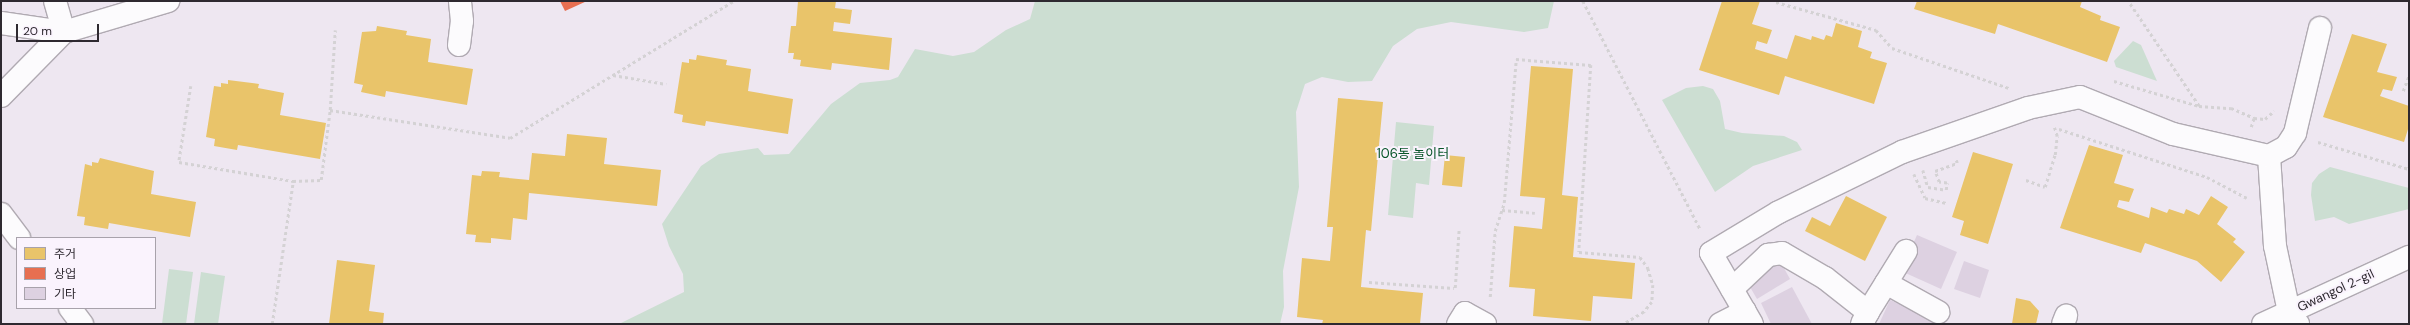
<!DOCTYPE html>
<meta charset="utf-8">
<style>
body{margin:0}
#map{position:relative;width:2410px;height:325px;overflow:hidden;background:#eee7f1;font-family:"DM Sans","Noto Sans KR",sans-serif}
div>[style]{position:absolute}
.green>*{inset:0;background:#ccded2}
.homes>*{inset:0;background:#e9c46a}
.shops>*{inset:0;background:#e76f51}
.building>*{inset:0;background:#ddd1e1}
.path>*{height:2.5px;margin-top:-1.25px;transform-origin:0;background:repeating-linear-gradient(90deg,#d4d2d4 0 3px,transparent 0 6px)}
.roads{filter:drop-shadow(1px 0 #b0aab2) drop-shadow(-1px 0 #b0aab2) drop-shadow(0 1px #b0aab2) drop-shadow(0 -1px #b0aab2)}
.minor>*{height:22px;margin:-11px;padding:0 11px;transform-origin:11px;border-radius:11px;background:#fcfbfd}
.major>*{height:22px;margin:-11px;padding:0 11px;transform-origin:11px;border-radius:11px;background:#fcfbfd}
span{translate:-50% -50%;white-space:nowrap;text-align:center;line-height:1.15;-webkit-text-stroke:4px #faf3fd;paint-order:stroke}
.park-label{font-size:13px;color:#075529}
.street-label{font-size:13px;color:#2e2930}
.frame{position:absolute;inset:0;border:2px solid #2e2930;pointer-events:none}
.legend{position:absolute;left:16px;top:237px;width:140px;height:72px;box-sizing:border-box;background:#faf3fd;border:1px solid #a8a2ab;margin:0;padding:5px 7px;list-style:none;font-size:12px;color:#2e2930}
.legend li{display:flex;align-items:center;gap:8px;height:20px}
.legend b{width:20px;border:1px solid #a8a2ab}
.scale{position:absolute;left:16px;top:24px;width:83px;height:18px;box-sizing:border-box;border:2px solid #2e2930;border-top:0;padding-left:5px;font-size:12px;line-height:14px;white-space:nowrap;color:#2e2930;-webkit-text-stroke:3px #faf3fd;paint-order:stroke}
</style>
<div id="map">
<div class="green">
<div style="clip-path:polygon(1035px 1px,1554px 1px,1548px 28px,1524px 32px,1451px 22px,1417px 29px,1393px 46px,1372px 81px,1348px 82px,1322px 77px,1305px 84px,1296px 112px,1299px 187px,1283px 271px,1284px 307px,1280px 324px,619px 324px,684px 292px,683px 274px,669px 246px,662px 224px,701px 166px,719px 154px,758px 148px,764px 155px,789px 154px,831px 104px,860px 83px,890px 80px,898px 77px,915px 49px,953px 56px,974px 52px,1006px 30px,1030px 19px)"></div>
<div style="clip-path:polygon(2133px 41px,2141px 45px,2157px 81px,2116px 67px,2114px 61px)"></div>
<div style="clip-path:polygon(1703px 86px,1713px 89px,1720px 101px,1725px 129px,1742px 133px,1784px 136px,1797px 142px,1802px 150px,1753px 166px,1715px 192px,1662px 100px,1686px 88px)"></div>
<div style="clip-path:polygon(1396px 122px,1434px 126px,1429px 185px,1416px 183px,1413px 218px,1388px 215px)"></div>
<div style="clip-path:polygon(2330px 167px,2409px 188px,2409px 209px,2349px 224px,2334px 217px,2315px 221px,2311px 195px,2312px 183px,2319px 174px)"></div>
<div style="clip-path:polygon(169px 269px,193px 272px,186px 324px,162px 324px)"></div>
<div style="clip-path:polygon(201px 272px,225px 276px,218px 324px,194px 324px)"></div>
</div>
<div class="homes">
<div style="clip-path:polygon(798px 1px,836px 1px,835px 8px,852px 10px,850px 24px,834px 22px,833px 31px,892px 38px,889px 70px,832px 63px,831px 70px,800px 66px,801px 60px,793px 59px,794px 53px,788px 53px,791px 26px,796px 26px)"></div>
<div style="clip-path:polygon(1722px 1px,1760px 1px,1752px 24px,1772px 30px,1767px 44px,1757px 41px,1755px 49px,1787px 59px,1795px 35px,1811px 40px,1812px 36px,1824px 40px,1826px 35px,1832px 37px,1836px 23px,1862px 31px,1858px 47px,1872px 52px,1870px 58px,1887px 63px,1874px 104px,1785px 76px,1779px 95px,1699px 70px)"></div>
<div style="clip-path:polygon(1917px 1px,2082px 1px,2080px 7px,2101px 16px,2100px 20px,2120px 27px,2107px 62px,1998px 24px,1995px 34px,1914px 9px)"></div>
<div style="clip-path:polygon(377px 26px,407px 31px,406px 35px,431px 39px,428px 62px,473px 69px,467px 105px,386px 91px,385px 97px,361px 92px,363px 85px,354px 83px,362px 32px,376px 31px)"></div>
<div style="clip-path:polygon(2352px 34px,2387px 44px,2377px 72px,2397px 77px,2392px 91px,2383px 89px,2380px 96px,2409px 106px,2409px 126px,2404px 142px,2323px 117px)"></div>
<div style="clip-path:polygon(697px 55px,727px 60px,726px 65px,751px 69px,748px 91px,793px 99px,788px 134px,706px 121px,705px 126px,682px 122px,683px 115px,674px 113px,682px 62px,689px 63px,689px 59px,696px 60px)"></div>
<div style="clip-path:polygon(1531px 66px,1573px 69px,1562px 195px,1578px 197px,1573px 257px,1635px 263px,1632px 299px,1593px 296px,1591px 321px,1533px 316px,1535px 289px,1509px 287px,1514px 226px,1542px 229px,1545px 198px,1520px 196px)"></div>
<div style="clip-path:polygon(228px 80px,259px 84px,258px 88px,284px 93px,280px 115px,326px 123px,320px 159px,238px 145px,237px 150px,214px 146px,215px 139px,206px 137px,214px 86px,221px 87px,221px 83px,228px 84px)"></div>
<div style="clip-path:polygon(1338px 98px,1383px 102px,1371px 231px,1366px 230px,1361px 287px,1423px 293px,1420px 324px,1322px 324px,1323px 320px,1297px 317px,1302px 258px,1330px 261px,1333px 227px,1327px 227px)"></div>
<div style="clip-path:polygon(567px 134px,607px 138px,604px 164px,661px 170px,657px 206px,529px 193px,527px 220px,513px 218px,511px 240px,491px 238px,491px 243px,475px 242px,476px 235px,466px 234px,472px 175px,481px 176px,482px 171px,500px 172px,499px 177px,529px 180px,532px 153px,565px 156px)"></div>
<div style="clip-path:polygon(2089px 145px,2123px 155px,2114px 183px,2134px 189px,2129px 202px,2119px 200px,2117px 207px,2149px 218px,2151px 207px,2167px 213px,2169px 209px,2184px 214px,2186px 209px,2199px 215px,2211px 196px,2228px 207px,2217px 224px,2236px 239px,2233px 242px,2245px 252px,2221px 282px,2197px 261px,2145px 243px,2141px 253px,2060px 228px)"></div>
<div style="clip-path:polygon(1973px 152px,2013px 164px,1988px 244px,1960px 235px,1964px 221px,1952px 217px)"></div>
<div style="clip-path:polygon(1445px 155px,1465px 157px,1462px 187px,1442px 185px)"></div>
<div style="clip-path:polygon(100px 158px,154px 171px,151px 194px,196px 202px,190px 237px,109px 223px,108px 229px,84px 225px,85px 217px,77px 216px,85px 164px,92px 166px,92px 162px,98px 163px)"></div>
<div style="clip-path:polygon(1846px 196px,1887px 217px,1865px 261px,1805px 231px,1812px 217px,1830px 226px)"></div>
<div style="clip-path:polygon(337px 260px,375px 265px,369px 311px,384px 313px,383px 324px,329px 324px)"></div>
<div style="clip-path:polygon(2016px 298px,2030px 301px,2039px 311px,2036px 324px,2012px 324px)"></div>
</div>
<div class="shops">
<div style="clip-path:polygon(560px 1px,587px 1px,565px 11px)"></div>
</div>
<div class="building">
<div style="clip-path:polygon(1917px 235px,1957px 252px,1941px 289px,1901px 271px)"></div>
<div style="clip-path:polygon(1780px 261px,1790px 279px,1757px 299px,1746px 280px)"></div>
<div style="clip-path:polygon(1964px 261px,1989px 270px,1980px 298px,1954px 289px)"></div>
<div style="clip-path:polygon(1792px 287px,1812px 324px,1771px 324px,1761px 303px)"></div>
<div style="clip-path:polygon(1890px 300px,1936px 319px,1934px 324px,1879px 324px)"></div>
</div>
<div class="path">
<div style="left:1583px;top:1px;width:256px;rotate:62.8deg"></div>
<div style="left:1776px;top:2px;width:104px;rotate:15.6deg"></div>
<div style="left:1876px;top:30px;width:24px;rotate:48deg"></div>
<div style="left:1892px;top:48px;width:124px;rotate:18.9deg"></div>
<div style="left:613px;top:75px;width:54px;rotate:9.6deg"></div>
<div style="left:2114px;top:81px;width:89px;rotate:16.4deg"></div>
<div style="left:2199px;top:106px;width:127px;rotate:-124.1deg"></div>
<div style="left:191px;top:86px;width:77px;rotate:99deg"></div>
<div style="left:179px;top:162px;width:116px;rotate:9.5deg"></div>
<div style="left:293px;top:181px;width:28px;rotate:-2deg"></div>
<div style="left:321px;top:180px;width:71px;rotate:-82.7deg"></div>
<div style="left:330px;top:110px;width:182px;rotate:8.8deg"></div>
<div style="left:510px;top:138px;width:263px;rotate:-31.5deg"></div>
<div style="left:2403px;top:91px;width:17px;rotate:-69deg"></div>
<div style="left:2199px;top:106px;width:32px;rotate:4deg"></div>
<div style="left:2231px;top:108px;width:25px;rotate:23deg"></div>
<div style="left:2254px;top:118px;width:11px;rotate:5deg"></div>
<div style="left:2265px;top:119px;width:12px;rotate:-42deg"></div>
<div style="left:330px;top:110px;width:80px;rotate:-86.4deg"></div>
<div style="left:2251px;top:127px;width:9px;rotate:-72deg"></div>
<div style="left:2059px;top:129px;width:156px;rotate:18deg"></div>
<div style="left:2207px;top:177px;width:45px;rotate:27.7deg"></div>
<div style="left:2318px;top:142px;width:95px;rotate:16.5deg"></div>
<div style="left:1923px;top:170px;width:18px;rotate:74deg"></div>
<div style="left:1928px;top:187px;width:18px;rotate:9deg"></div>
<div style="left:1946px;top:190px;width:7px;rotate:-82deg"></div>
<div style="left:1947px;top:183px;width:8px;rotate:-173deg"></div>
<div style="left:1939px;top:182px;width:12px;rotate:-110deg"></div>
<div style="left:1935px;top:171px;width:23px;rotate:-20deg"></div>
<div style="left:1957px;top:163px;width:3px;rotate:-108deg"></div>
<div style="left:1914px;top:174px;width:26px;rotate:65deg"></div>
<div style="left:1925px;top:198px;width:22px;rotate:13deg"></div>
<div style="left:2026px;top:180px;width:20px;rotate:20deg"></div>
<div style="left:2045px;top:187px;width:34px;rotate:-73deg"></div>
<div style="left:2055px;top:155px;width:19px;rotate:-84deg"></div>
<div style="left:2057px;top:136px;width:9px;rotate:-108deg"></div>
<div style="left:1502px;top:210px;width:33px;rotate:5deg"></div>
<div style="left:1369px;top:282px;width:85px;rotate:4deg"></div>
<div style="left:1455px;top:288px;width:60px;rotate:-86.2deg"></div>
<div style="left:1490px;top:297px;width:66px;rotate:-85.7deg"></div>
<div style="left:1495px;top:231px;width:29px;rotate:-72deg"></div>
<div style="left:1504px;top:203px;width:144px;rotate:-85.2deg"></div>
<div style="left:1516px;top:59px;width:75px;rotate:4.6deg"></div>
<div style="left:1591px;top:65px;width:187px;rotate:93.7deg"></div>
<div style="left:1579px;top:252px;width:61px;rotate:4.7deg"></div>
<div style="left:1640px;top:257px;width:14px;rotate:54deg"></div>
<div style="left:1648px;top:268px;width:18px;rotate:74deg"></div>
<div style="left:1653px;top:285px;width:17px;rotate:93deg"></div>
<div style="left:1652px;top:302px;width:13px;rotate:129deg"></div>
<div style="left:1644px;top:312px;width:23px;rotate:149deg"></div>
<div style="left:272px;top:324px;width:145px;rotate:-81.6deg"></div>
</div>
<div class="roads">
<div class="minor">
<div style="left:55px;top:1px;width:32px;rotate:74deg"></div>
<div style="left:459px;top:45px;width:24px;rotate:-83deg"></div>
<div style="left:462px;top:21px;width:20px;rotate:-96deg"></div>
<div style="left:2269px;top:156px;width:90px;rotate:86.2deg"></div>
<div style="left:2275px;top:246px;width:67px;rotate:78deg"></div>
<div style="left:2289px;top:312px;width:15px;rotate:53deg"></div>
<div style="left:1px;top:214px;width:30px;rotate:53deg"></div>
<div style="left:1886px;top:283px;width:60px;rotate:29.1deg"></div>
<div style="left:1732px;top:289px;width:50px;rotate:-43.4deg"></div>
<div style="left:1768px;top:255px;width:14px;rotate:-8deg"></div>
<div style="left:1782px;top:253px;width:50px;rotate:30.2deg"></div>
<div style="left:1825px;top:278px;width:55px;rotate:38.3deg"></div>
<div style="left:1868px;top:312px;width:13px;rotate:117deg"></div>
<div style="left:70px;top:308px;width:20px;rotate:53deg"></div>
<div style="left:1868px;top:312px;width:72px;rotate:-58.1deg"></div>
<div style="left:1458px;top:324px;width:13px;rotate:-58deg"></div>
<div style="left:1465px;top:313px;width:23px;rotate:29deg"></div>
<div style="left:1720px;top:324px;width:28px;rotate:-27deg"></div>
<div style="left:1752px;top:324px;width:82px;rotate:-120deg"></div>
<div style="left:1711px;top:253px;width:79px;rotate:-31.1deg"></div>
<div style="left:1779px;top:212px;width:137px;rotate:-26deg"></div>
<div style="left:1902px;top:152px;width:133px;rotate:-19.2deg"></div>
<div style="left:2028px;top:108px;width:53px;rotate:-11.9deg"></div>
<div style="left:2080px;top:97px;width:100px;rotate:21.7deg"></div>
<div style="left:2173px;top:134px;width:98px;rotate:12.9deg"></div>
<div style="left:2269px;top:156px;width:19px;rotate:-28deg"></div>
<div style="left:2286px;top:147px;width:17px;rotate:-57deg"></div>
<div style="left:2295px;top:133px;width:108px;rotate:-76.6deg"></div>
<div style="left:2063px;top:324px;width:9px;rotate:-69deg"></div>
<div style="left:2263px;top:324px;width:161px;rotate:-24.7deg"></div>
</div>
<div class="major">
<div style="left:1px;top:23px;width:64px;rotate:8.1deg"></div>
<div style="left:64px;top:32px;width:109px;rotate:-16.6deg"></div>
<div style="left:1px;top:96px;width:90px;rotate:-45.5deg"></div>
</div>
</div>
<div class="park-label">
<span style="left:1413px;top:154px">106동 놀이터</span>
</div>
<div class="street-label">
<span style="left:2336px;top:291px;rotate:-25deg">Gwangol 2-gil</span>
</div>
<div class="frame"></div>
<ul class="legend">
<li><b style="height:11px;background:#e9c46a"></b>주거</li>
<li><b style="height:11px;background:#e76f51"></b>상업</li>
<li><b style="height:11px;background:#ddd1e1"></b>기타</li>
</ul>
<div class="scale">20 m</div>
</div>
